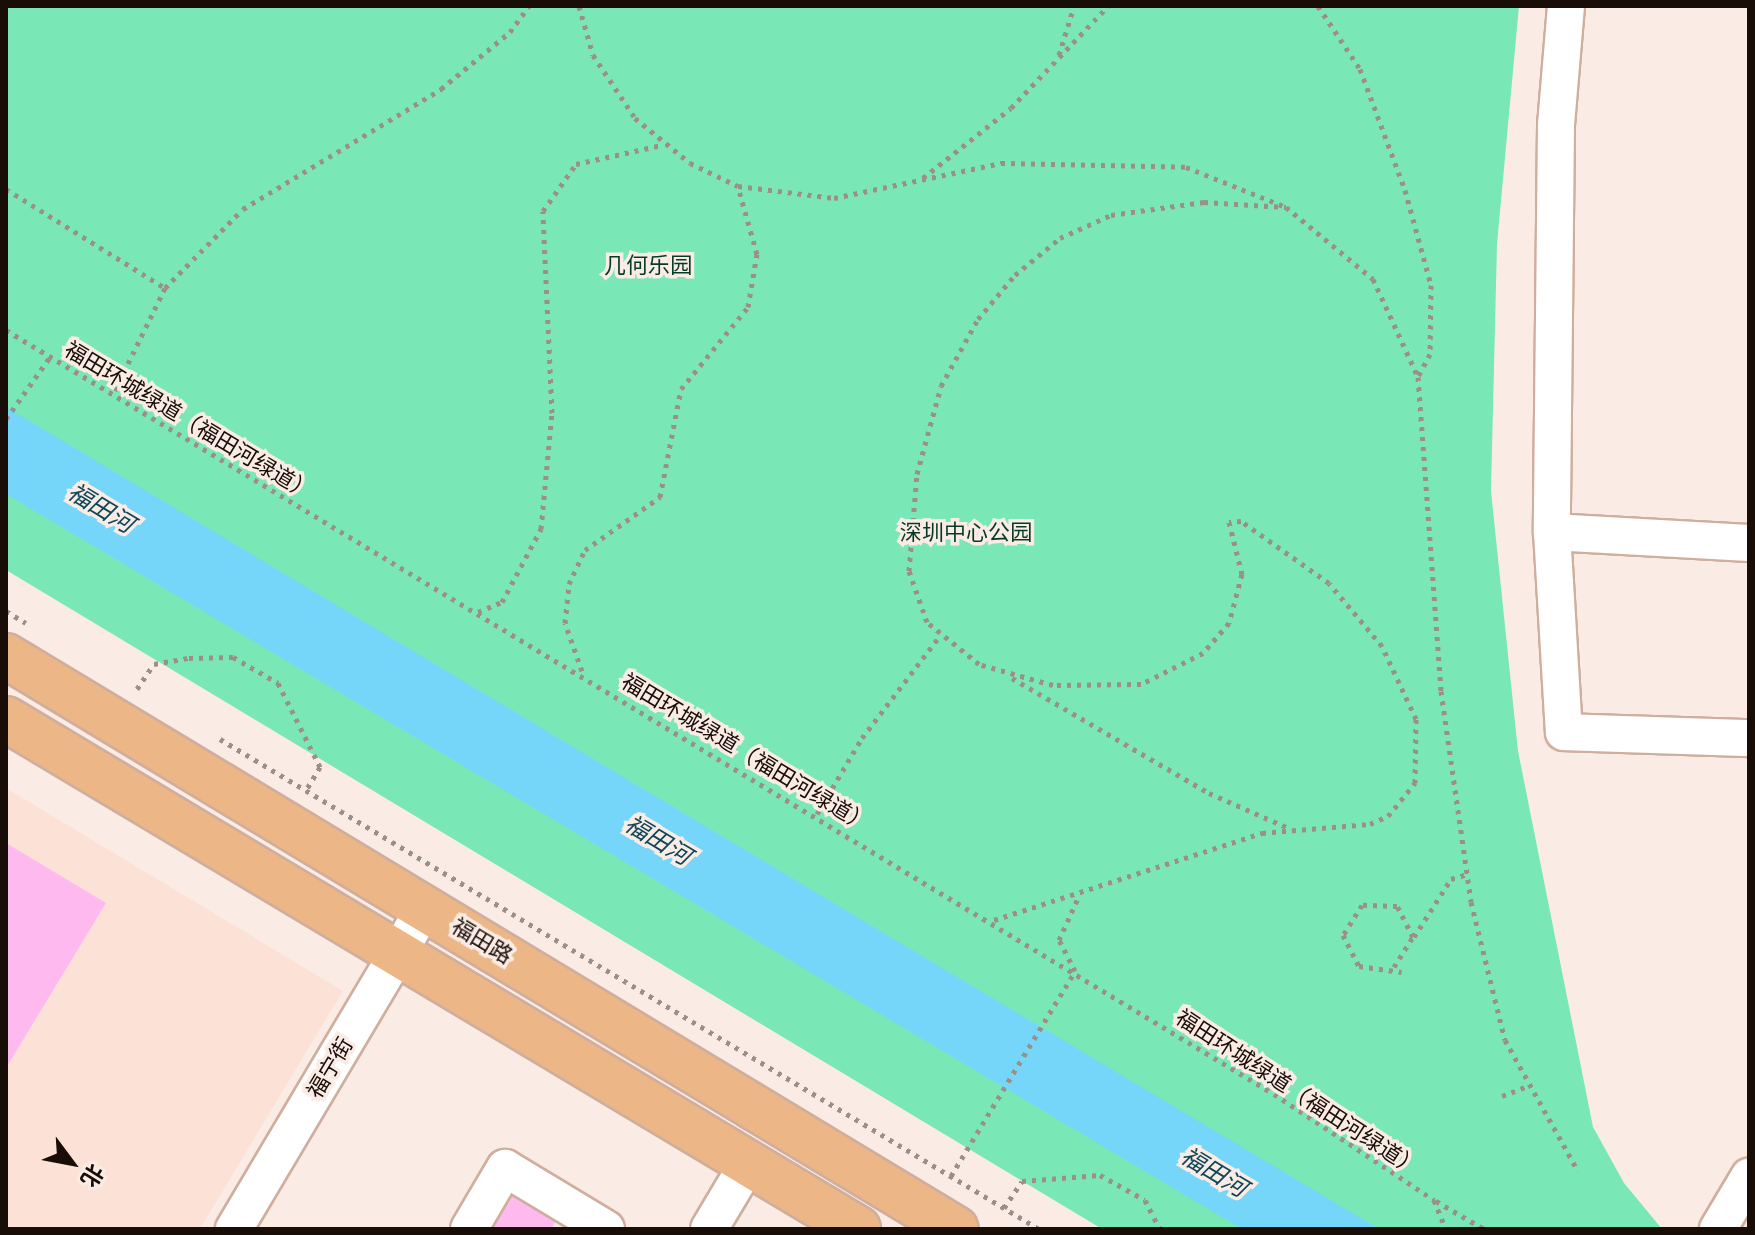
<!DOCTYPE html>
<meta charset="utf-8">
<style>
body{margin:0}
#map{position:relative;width:1755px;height:1235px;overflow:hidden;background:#faece5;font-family:"Titillium Web","Noto Sans SC",sans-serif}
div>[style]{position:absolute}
.built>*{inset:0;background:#fce2d6}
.green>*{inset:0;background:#7ae7b7}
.water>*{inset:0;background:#76d6f9}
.building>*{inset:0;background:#febaef}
.path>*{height:5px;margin-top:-2.5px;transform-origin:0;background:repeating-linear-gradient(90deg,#9c8f89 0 4px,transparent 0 10px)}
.roads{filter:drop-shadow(2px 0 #d0ae9e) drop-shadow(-2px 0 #d0ae9e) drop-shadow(0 2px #d0ae9e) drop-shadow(0 -2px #d0ae9e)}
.minor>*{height:36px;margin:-18px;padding:0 18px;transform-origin:18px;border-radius:18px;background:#fff}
.major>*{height:44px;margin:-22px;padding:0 22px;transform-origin:22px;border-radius:22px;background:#ecb686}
span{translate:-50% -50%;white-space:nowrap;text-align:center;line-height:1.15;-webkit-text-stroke:7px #faece5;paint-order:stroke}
.park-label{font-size:22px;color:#053a27}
.street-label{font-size:22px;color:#180d07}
.water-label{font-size:24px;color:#0e4759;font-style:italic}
.frame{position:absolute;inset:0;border:8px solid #180d07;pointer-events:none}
.north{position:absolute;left:32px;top:1123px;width:80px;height:80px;-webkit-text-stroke:6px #faece5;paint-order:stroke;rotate:122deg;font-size:22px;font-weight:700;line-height:32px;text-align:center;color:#180d07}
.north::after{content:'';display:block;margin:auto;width:28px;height:36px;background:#180d07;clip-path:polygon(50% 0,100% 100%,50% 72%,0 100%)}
</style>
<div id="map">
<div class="built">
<div style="clip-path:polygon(6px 788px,343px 991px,200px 1229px,6px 1229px)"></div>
</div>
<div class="green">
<div style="clip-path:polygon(6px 6px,1519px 6px,1497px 244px,1491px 491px,1518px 751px,1593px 1127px,1624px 1183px,1662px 1229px,1102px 1229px,6px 570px)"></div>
</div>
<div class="water">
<div style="clip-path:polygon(6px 407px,867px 923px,1379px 1229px,1242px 1229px,6px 494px)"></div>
</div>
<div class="building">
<div style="clip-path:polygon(6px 843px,106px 903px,6px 1068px)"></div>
<div style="clip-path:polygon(515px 1192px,558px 1218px,551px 1229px,492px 1229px)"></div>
</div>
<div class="path">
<div style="left:579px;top:6px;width:51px;rotate:74.1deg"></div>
<div style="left:593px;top:55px;width:76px;rotate:56.3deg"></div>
<div style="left:635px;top:118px;width:71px;rotate:39.3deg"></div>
<div style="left:690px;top:163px;width:53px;rotate:25.6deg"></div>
<div style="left:738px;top:186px;width:97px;rotate:7.1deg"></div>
<div style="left:834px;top:198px;width:171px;rotate:-11.8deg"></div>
<div style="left:1001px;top:163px;width:185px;rotate:1.2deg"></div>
<div style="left:1186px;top:167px;width:108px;rotate:21.8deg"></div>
<div style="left:1286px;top:207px;width:113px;rotate:39.6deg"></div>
<div style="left:1373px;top:279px;width:108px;rotate:65.3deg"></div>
<div style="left:1418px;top:377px;width:315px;rotate:85.8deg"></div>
<div style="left:1441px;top:691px;width:213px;rotate:81.9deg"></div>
<div style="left:1471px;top:902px;width:142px;rotate:76.2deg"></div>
<div style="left:1505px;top:1040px;width:150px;rotate:60.9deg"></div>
<div style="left:1318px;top:6px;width:76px;rotate:56.3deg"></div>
<div style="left:1360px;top:69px;width:129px;rotate:69.6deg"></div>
<div style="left:1405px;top:190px;width:98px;rotate:74.7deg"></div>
<div style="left:1431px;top:285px;width:69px;rotate:90.8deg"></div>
<div style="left:1430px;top:354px;width:26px;rotate:118deg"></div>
<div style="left:1059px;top:55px;width:51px;rotate:-73deg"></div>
<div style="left:923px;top:178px;width:112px;rotate:-38.5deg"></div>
<div style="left:1011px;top:108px;width:141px;rotate:-46.4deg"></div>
<div style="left:6px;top:189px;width:187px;rotate:31.9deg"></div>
<div style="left:165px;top:288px;width:118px;rotate:116.1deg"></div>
<div style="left:165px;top:288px;width:111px;rotate:-45.4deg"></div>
<div style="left:243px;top:209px;width:232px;rotate:-31.2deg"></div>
<div style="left:441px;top:89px;width:89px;rotate:-39.6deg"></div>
<div style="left:510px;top:32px;width:32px;rotate:-54deg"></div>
<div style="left:6px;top:330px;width:1480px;rotate:31.07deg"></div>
<div style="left:1274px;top:1094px;width:192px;rotate:33.5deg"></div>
<div style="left:1434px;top:1200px;width:31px;rotate:68deg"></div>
<div style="left:6px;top:419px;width:76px;rotate:-54.6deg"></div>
<div style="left:6px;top:611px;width:23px;rotate:31deg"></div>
<div style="left:478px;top:612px;width:26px;rotate:-23deg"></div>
<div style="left:502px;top:602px;width:83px;rotate:-61.9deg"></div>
<div style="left:541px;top:529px;width:117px;rotate:-84.6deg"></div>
<div style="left:552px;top:413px;width:202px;rotate:-92.6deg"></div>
<div style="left:543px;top:211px;width:57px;rotate:-54.9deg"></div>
<div style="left:576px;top:164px;width:88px;rotate:-12.5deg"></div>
<div style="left:582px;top:671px;width:51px;rotate:-109.5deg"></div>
<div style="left:565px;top:623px;width:39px;rotate:-84deg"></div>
<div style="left:569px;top:584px;width:38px;rotate:-65deg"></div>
<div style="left:585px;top:550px;width:92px;rotate:-35.2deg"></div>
<div style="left:660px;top:497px;width:110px;rotate:-79deg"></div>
<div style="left:681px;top:389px;width:106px;rotate:-50.7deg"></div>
<div style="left:748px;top:307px;width:54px;rotate:-80.4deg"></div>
<div style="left:757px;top:254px;width:70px;rotate:-105.8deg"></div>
<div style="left:1012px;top:678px;width:228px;rotate:30.3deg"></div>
<div style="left:1209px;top:793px;width:90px;rotate:23.7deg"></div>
<div style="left:137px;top:689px;width:30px;rotate:-56deg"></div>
<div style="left:154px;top:664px;width:36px;rotate:-10deg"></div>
<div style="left:189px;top:658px;width:44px;rotate:-1.3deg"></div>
<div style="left:233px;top:657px;width:52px;rotate:30deg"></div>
<div style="left:278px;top:683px;width:94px;rotate:63.4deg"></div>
<div style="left:320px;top:767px;width:27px;rotate:121deg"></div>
<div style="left:220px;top:739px;width:954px;rotate:30.89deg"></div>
<div style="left:817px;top:814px;width:88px;rotate:-59.4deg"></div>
<div style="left:862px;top:738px;width:127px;rotate:-52.7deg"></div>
<div style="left:994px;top:920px;width:282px;rotate:-18deg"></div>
<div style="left:1262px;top:833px;width:108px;rotate:-4.8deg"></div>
<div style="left:1370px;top:824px;width:20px;rotate:-24deg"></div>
<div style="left:1388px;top:816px;width:43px;rotate:-50.7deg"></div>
<div style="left:1415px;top:783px;width:64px;rotate:-89.1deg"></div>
<div style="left:1416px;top:719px;width:81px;rotate:-115deg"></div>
<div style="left:1382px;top:646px;width:82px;rotate:-130.1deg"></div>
<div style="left:1329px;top:583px;width:108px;rotate:-144.8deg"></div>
<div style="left:1241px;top:521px;width:12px;rotate:175deg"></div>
<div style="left:1229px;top:522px;width:54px;rotate:76deg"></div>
<div style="left:1242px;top:574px;width:51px;rotate:104.9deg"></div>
<div style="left:1229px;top:623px;width:40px;rotate:131deg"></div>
<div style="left:1203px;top:653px;width:69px;rotate:153.4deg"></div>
<div style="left:1141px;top:684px;width:88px;rotate:179.3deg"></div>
<div style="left:1053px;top:685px;width:77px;rotate:-164.2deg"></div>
<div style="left:979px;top:664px;width:67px;rotate:-141.1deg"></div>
<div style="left:927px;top:622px;width:54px;rotate:-109.4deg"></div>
<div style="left:909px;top:571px;width:97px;rotate:-85.3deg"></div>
<div style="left:917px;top:474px;width:91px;rotate:-74.7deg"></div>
<div style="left:941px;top:386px;width:77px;rotate:-61.1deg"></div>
<div style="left:978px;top:319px;width:57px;rotate:-49.9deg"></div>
<div style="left:1015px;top:275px;width:58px;rotate:-39.4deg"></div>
<div style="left:1060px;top:238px;width:56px;rotate:-24.3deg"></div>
<div style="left:1111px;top:215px;width:94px;rotate:-8deg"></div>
<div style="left:1204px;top:202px;width:82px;rotate:3.5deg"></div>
<div style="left:1414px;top:937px;width:69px;rotate:-57.5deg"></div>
<div style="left:1451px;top:879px;width:17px;rotate:-17deg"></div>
<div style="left:1394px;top:967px;width:36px;rotate:-58deg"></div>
<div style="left:1413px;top:937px;width:35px;rotate:-117deg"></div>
<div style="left:1397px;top:906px;width:35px;rotate:-178deg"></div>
<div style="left:1362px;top:905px;width:36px;rotate:122deg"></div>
<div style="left:1343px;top:935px;width:35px;rotate:63deg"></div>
<div style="left:1359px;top:966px;width:43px;rotate:7.9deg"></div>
<div style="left:1502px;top:1096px;width:26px;rotate:-21deg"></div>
<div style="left:951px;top:1176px;width:240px;rotate:-58.8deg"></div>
<div style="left:1075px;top:971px;width:35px;rotate:-117deg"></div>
<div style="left:1059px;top:940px;width:48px;rotate:-65.6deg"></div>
<div style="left:1436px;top:1201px;width:56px;rotate:30.3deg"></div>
<div style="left:1004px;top:1208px;width:32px;rotate:-56deg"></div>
<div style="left:1022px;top:1181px;width:78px;rotate:-4.4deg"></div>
<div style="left:1100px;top:1175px;width:51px;rotate:29.1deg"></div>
<div style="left:1145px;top:1200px;width:33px;rotate:63deg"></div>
</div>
<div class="roads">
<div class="minor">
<div style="left:1566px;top:6px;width:119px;rotate:94.8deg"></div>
<div style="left:1556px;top:125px;width:407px;rotate:90.6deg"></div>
<div style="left:1552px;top:532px;width:200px;rotate:86.6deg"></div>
<div style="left:1564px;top:732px;width:185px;rotate:1.9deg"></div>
<div style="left:1552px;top:532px;width:197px;rotate:3.2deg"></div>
<div style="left:234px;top:1229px;width:374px;rotate:-59.3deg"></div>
<div style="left:469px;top:1229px;width:71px;rotate:-59.5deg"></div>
<div style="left:505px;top:1168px;width:118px;rotate:31.1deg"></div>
<div style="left:709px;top:1229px;width:78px;rotate:-59.2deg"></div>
<div style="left:1718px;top:1229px;width:61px;rotate:-59.2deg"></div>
</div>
<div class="major">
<div style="left:6px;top:656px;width:1109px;rotate:31.1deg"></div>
<div style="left:6px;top:719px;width:993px;rotate:30.9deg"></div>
</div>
</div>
<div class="park-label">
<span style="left:648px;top:266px">几何乐园</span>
<span style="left:966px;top:533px">深圳中心公园</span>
</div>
<div class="street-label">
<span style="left:189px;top:421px;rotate:31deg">福田环城绿道（福田河绿道）</span>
<span style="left:746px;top:753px;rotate:31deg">福田环城绿道（福田河绿道）</span>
<span style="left:482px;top:941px;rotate:31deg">福田路</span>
<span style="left:330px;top:1068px;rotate:-59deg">福宁街</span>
<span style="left:1298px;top:1093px;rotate:33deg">福田环城绿道（福田河绿道）</span>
</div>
<div class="water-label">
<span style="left:101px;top:508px;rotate:31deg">福田河</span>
<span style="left:658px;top:840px;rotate:31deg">福田河</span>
<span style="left:1214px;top:1172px;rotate:31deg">福田河</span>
</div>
<div class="frame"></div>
<div class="north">北</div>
</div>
